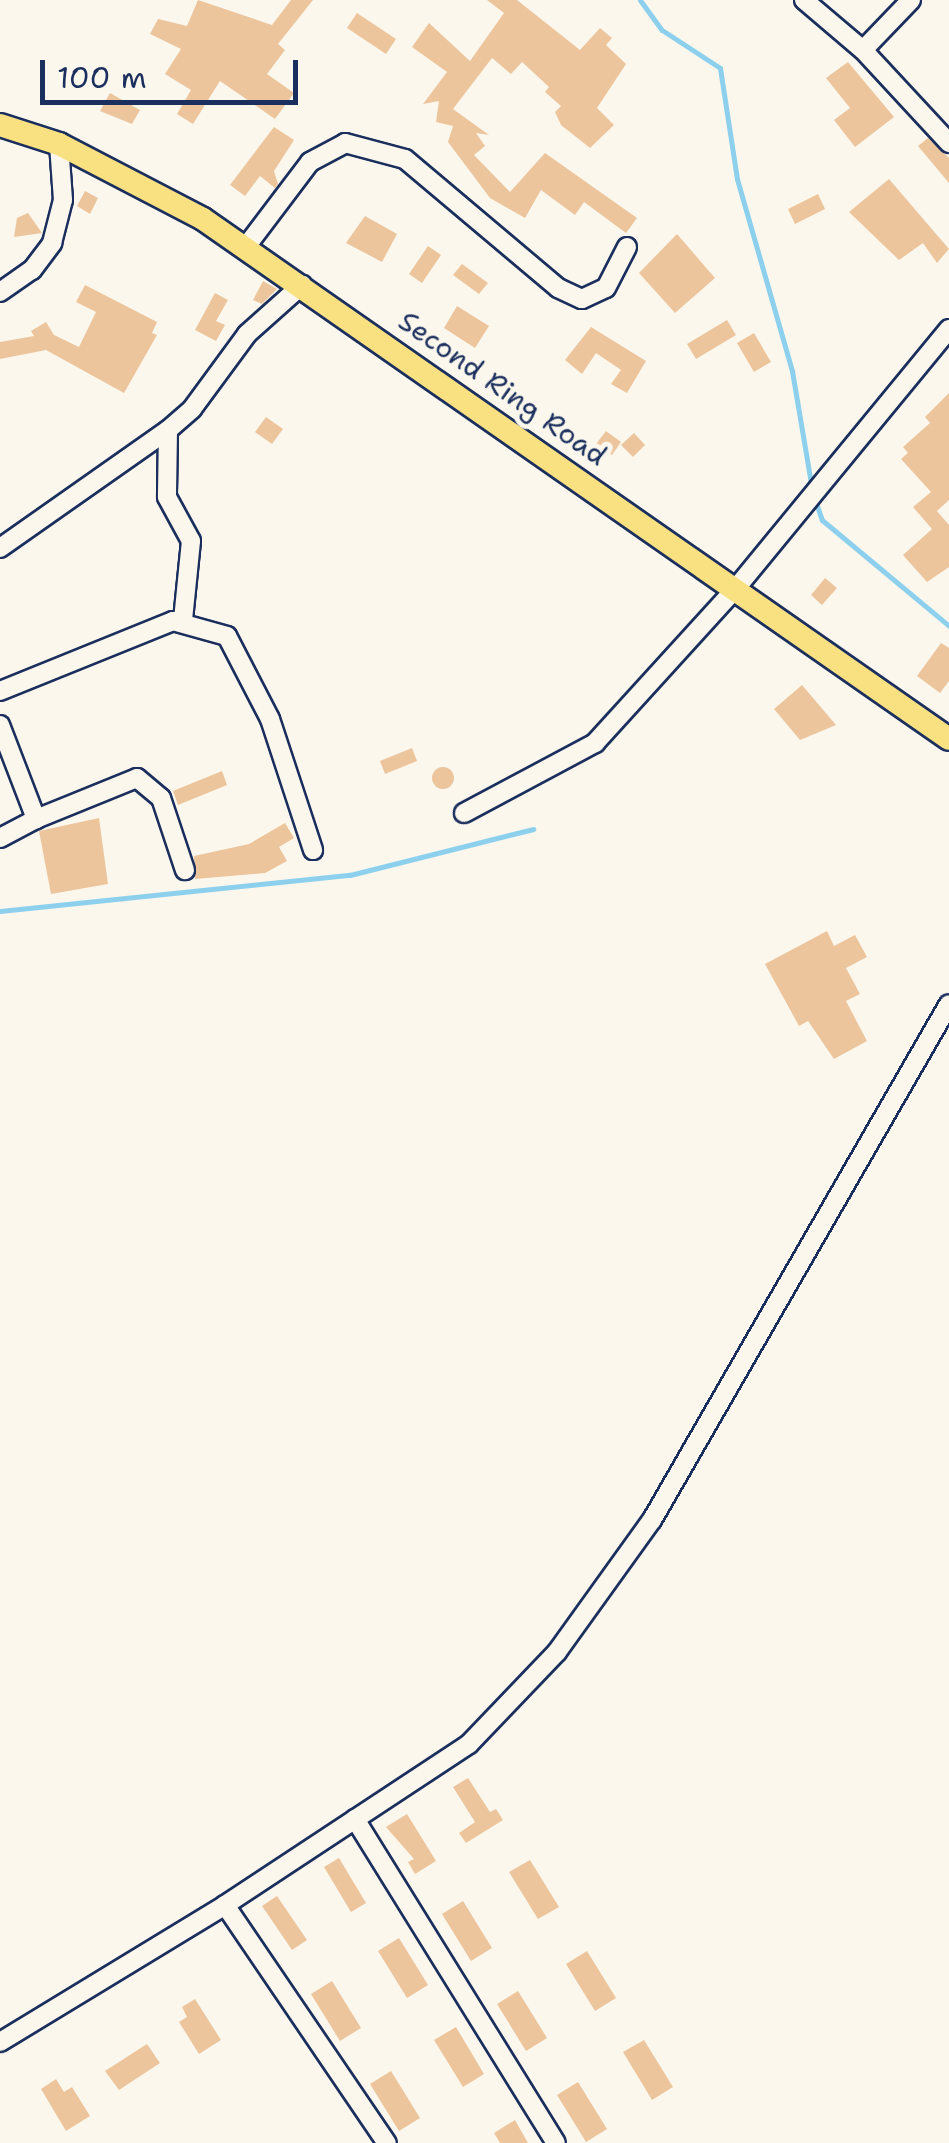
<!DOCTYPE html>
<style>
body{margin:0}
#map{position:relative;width:949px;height:2143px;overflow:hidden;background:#fbf7ec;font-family:"Shantell Sans",sans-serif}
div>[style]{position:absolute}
.stream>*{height:5px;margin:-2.5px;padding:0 2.5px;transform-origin:2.5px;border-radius:2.5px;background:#8dd0ee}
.building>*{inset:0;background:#edc59d}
.round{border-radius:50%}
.roads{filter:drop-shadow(2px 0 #1b2f5e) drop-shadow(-2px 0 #1b2f5e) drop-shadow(0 2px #1b2f5e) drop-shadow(0 -2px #1b2f5e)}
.minor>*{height:18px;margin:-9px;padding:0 9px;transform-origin:9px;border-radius:9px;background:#fbf7ec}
.major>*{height:22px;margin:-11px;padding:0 11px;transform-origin:11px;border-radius:11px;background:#f9e181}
span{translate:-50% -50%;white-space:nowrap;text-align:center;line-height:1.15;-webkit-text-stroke:10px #fbf7ec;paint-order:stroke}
.street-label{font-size:28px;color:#1b2f5e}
.scale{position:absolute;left:40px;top:60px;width:258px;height:45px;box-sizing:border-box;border:5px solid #1b2f5e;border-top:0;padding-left:12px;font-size:30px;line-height:35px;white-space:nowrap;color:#1b2f5e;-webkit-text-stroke:8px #fbf7ec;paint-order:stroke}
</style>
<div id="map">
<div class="stream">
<div style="left:640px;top:0;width:37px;rotate:54deg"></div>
<div style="left:662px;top:30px;width:69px;rotate:33.2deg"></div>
<div style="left:720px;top:68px;width:112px;rotate:81.3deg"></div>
<div style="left:737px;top:179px;width:200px;rotate:74deg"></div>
<div style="left:792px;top:371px;width:120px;rotate:80.4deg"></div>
<div style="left:815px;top:500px;width:21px;rotate:71deg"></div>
<div style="left:822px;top:520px;width:165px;rotate:39.8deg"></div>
<div style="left:0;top:911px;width:352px;rotate:-5.9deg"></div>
<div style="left:350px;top:875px;width:189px;rotate:-14.1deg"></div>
</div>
<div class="building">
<div style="clip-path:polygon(198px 0,272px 25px,291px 0,313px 0,278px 44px,285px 50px,267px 74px,294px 93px,275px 119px,220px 81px,193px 124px,177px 114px,191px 90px,165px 74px,181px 49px,150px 34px,158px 19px,187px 26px)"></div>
<div style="clip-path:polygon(487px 0,517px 0,580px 50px,600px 28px,612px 38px,606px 45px,626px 64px,597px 108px,614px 125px,590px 148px,561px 125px,555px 112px,561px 106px,545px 92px,549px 87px,522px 62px,511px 74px,492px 58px,453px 109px,489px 135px,476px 133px,485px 146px,474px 155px,510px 192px,545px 153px,637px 218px,626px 233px,584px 202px,575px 215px,541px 190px,525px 218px,490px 198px,448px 142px,453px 126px,436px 122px,439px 101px,423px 104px,447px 72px,412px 47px,429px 23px,470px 61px,504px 13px)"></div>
<div style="clip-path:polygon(357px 13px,396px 39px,386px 54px,347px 28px)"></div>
<div style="clip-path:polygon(848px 62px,894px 117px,855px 147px,834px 120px,850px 108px,826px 78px)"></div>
<div style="clip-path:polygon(110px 93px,140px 110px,132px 124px,100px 111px)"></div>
<div style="clip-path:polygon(274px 127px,294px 140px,274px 171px,278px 184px,275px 188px,260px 176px,245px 196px,230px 185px)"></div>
<div style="clip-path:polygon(928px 138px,949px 158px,949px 183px,918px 146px)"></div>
<div style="clip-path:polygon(889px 179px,949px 249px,937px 263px,923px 243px,899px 260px,849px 212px)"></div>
<div style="clip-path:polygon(85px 191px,98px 198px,90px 214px,77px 206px)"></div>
<div style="clip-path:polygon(818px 194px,825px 209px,795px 224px,788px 209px)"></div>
<div style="clip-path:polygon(28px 213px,42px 233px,14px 237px,17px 218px)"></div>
<div style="clip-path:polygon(365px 216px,397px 234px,382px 262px,346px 243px)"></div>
<div style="clip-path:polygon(677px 234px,715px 278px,675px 313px,639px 273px)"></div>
<div style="clip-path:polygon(428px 246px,441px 255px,422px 283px,409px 274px)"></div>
<div style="clip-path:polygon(462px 264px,488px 283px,479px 294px,453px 275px)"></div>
<div style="clip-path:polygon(263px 281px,277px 289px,262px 304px,253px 300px)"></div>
<div style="clip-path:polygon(85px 285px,157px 322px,152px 333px,157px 335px,124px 393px,46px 350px,0 359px,0 342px,34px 336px,31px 331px,46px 322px,54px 335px,79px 347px,96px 312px,76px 302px)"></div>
<div style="clip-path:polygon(215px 293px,228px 300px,216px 321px,225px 325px,216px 341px,195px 330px)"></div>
<div style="clip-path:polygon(457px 306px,489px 326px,475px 348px,444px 328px)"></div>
<div style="clip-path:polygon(727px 320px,736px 335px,696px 359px,687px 344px)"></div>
<div style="clip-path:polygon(591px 327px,646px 361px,627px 393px,611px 384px,621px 370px,596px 353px,582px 374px,565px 360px)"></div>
<div style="clip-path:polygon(754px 333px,771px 362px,754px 372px,737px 343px)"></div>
<div style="clip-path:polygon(949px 393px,949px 500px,937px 511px,949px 525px,949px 567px,927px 582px,903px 555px,932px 529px,913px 507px,931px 492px,901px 459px,908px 453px,903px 447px,930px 423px,925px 417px)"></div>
<div style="clip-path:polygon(266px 417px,283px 429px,272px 444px,255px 432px)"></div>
<div style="clip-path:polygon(606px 431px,621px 442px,612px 455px,596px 444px)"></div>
<div style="clip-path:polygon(634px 433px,645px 445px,633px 457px,621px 445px)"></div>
<div style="clip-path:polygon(825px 578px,837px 588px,822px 605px,811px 595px)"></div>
<div style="clip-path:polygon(941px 643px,949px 648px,949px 681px,940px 693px,917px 676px)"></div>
<div style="clip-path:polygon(802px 685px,836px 725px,800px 740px,774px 709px)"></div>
<div style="clip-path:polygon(412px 748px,417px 761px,385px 774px,380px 761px)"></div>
<div class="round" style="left:432px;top:767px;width:22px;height:22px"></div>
<div style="clip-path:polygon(222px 771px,227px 785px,178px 805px,173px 791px)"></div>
<div style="clip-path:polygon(99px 818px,108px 884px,51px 894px,39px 831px)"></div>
<div style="clip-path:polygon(285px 823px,294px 838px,279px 847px,287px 861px,265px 873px,195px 879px,194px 856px,249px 844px)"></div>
<div style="clip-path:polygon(827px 931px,834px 946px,855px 935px,867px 957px,846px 968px,860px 994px,846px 1001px,867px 1041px,834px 1059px,808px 1021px,799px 1026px,765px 964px)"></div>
<div style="clip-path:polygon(468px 1778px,490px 1812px,496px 1809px,503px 1820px,466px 1843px,459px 1833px,475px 1822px,453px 1787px)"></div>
<div style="clip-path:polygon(407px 1814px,436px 1861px,415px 1874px,408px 1862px,414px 1859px,386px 1827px)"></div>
<div style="clip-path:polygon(339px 1858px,366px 1903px,351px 1912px,324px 1867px)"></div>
<div style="clip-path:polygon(530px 1860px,559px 1907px,538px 1919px,509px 1872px)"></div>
<div style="clip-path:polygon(277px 1896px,307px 1940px,292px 1950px,262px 1906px)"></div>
<div style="clip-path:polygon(463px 1901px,492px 1948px,471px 1961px,442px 1914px)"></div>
<div style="clip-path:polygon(399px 1938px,428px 1985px,407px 1998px,378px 1951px)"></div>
<div style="clip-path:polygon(587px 1951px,616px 1998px,595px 2011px,566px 1964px)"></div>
<div style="clip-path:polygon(332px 1981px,361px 2028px,340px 2041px,311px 1994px)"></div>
<div style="clip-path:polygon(518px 1991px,547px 2038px,526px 2051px,497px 2004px)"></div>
<div style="clip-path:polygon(195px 1999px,221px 2040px,199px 2054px,179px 2022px,187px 2017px,182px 2007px)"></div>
<div style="clip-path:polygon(456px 2027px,484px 2074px,463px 2087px,434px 2040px)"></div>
<div style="clip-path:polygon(644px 2040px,673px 2087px,652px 2100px,623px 2052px)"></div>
<div style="clip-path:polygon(147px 2044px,160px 2063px,119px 2090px,105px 2071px)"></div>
<div style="clip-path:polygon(391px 2071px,420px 2118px,399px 2131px,370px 2084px)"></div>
<div style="clip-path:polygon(56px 2079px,64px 2092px,72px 2087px,90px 2116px,66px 2131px,41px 2089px)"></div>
<div style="clip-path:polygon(578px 2082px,607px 2129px,586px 2142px,557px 2095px)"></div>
<div style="clip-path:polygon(515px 2120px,528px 2143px,500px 2143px,494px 2133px)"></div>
</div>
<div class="roads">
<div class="minor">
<div style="left:804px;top:0;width:77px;rotate:40.3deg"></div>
<div style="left:911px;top:0;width:69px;rotate:133.8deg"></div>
<div style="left:863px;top:50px;width:127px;rotate:47.2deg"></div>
<div style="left:245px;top:248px;width:108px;rotate:-52.9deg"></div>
<div style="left:310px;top:162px;width:40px;rotate:-28deg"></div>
<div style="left:345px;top:143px;width:62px;rotate:14.9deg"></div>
<div style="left:405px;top:159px;width:200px;rotate:40.1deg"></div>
<div style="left:558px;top:288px;width:26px;rotate:25deg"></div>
<div style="left:582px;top:299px;width:26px;rotate:-25deg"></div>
<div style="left:606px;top:288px;width:46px;rotate:-62.9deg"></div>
<div style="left:0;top:292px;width:39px;rotate:-35deg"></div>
<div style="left:32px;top:270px;width:34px;rotate:-53deg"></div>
<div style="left:52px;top:243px;width:44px;rotate:-75.7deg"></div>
<div style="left:63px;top:200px;width:56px;rotate:-94.1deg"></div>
<div style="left:168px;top:430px;width:67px;rotate:90.9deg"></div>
<div style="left:167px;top:497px;width:50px;rotate:61.4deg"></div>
<div style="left:191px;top:541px;width:79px;rotate:95.8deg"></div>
<div style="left:0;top:548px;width:205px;rotate:-35.1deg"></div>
<div style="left:168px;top:430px;width:32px;rotate:-41deg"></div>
<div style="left:192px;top:409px;width:93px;rotate:-53.7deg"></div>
<div style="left:247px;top:334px;width:74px;rotate:-41.7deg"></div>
<div style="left:0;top:691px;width:187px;rotate:-22deg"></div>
<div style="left:173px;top:621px;width:56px;rotate:15.5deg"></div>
<div style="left:227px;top:636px;width:93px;rotate:62.6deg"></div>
<div style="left:270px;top:719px;width:138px;rotate:71.8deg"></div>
<div style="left:0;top:725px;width:101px;rotate:69deg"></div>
<div style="left:36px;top:819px;width:109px;rotate:-22.1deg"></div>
<div style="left:137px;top:778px;width:31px;rotate:40deg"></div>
<div style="left:161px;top:798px;width:76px;rotate:71.6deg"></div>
<div style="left:464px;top:813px;width:149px;rotate:-28.1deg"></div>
<div style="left:595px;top:743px;width:211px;rotate:-47.7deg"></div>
<div style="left:737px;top:587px;width:334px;rotate:-50.6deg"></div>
<div style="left:0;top:838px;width:41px;rotate:-27.8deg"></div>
<div style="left:355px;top:1819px;width:381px;rotate:58.2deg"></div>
<div style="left:225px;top:1905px;width:288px;rotate:55.8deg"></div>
<div style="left:0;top:2042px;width:263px;rotate:-31.3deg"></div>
<div style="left:225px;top:1905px;width:292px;rotate:-33.4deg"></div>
<div style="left:469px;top:1744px;width:127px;rotate:-46.3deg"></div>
<div style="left:557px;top:1652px;width:163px;rotate:-54.3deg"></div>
<div style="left:652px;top:1520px;width:595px;rotate:-60.08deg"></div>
</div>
<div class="major">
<div style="left:0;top:125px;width:62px;rotate:17.9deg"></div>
<div style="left:59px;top:144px;width:162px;rotate:27.5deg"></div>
<div style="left:203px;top:219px;width:909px;rotate:34.88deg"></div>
</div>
</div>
<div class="street-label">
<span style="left:503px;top:388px;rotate:35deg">Second Ring Road</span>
</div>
<div class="scale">100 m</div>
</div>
